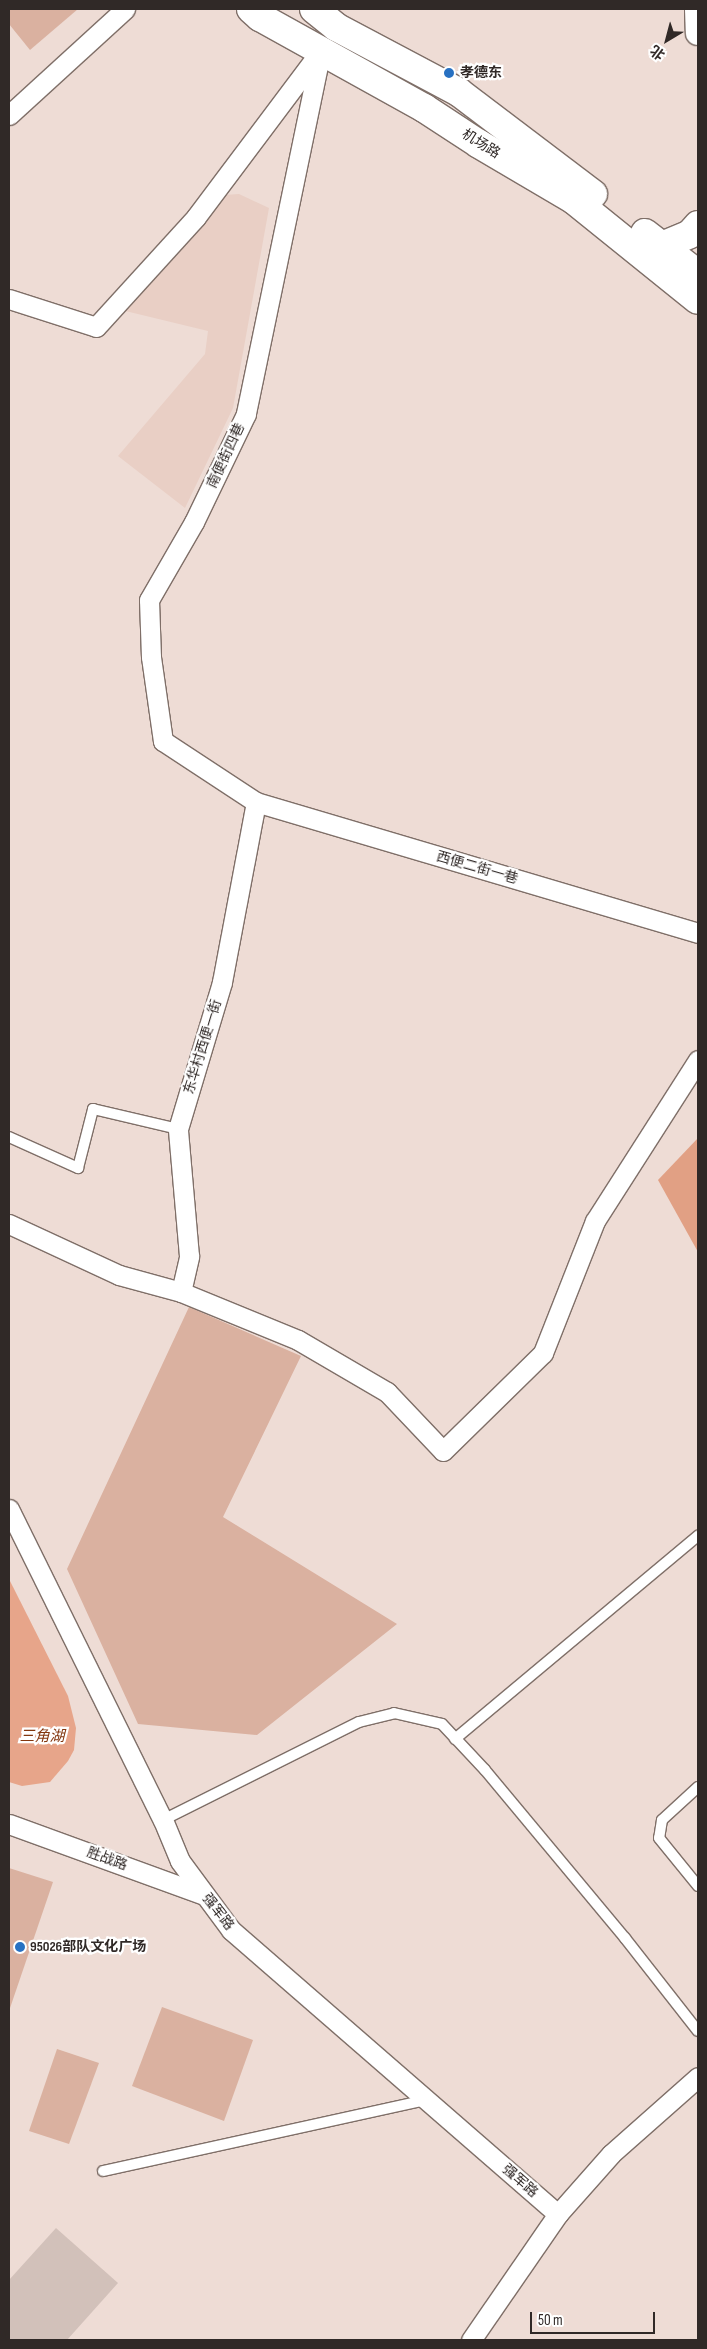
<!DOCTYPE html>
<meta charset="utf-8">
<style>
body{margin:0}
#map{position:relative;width:707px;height:2349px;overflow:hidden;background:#eedcd5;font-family:"Sofia Sans Condensed","Noto Sans SC",sans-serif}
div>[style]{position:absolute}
.built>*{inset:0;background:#e9cfc5}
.green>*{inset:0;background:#dab1a0}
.forest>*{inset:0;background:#e1a084}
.water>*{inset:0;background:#e7a58a}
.building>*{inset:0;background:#d2c1ba}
.roads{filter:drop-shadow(1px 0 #7f6f68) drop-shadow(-1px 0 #7f6f68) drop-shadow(0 1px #7f6f68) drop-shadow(0 -1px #7f6f68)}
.service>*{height:10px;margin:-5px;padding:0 5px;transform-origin:5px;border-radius:5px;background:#fff}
.minor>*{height:19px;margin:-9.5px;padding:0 9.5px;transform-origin:9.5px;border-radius:9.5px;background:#fff}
.tertiary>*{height:24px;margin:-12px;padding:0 12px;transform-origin:12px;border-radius:12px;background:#fff}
.secondary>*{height:28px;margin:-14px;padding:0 14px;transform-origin:14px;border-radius:14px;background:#fff}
.primary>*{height:28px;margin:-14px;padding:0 14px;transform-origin:14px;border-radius:14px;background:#fff}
.dots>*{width:14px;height:14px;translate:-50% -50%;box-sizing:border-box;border:2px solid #fff;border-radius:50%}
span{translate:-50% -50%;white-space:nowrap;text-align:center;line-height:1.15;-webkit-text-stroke:4.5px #fff;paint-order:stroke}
.poi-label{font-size:14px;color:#302927;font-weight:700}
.left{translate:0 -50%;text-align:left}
.street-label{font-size:14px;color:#302927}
.water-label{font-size:15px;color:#83360e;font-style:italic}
.frame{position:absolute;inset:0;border:10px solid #302927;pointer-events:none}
.north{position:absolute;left:642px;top:15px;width:50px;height:50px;-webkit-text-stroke:4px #fff;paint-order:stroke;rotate:217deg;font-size:14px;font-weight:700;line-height:20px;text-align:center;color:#302927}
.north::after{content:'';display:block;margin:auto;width:18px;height:22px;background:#302927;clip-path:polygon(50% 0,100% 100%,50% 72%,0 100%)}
.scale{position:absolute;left:530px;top:2312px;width:125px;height:22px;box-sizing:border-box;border:2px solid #302927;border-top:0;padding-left:6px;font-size:15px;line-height:18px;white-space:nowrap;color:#302927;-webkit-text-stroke:4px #fff;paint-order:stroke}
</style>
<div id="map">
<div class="built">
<div style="clip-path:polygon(239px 194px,269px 208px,233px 408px,185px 508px,118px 456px,205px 354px,208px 331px,113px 308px,224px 195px)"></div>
</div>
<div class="green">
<div style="clip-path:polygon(9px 9px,78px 9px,30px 50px,9px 24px)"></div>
<div style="clip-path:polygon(189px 1307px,301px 1356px,223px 1517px,397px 1624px,257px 1735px,138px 1724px,67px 1569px)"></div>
<div style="clip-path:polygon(9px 1868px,53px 1882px,9px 2011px)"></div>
<div style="clip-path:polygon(162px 2007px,253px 2040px,224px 2121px,132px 2086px)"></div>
<div style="clip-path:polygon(57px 2049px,99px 2063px,69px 2144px,29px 2131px)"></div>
</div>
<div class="forest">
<div style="clip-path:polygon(698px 1138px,698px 1252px,658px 1180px)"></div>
</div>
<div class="water">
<div style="clip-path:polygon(9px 1579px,68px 1696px,76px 1728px,74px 1750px,68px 1761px,50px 1782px,22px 1786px,9px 1782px)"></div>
</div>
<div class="building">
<div style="clip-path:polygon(56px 2228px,118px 2283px,67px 2340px,9px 2340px,9px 2280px)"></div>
</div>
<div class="roads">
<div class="service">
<div style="left:9px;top:1137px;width:76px;rotate:24.2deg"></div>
<div style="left:78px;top:1168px;width:61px;rotate:-75.7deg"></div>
<div style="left:93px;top:1109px;width:87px;rotate:13.2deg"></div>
<div style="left:455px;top:1739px;width:317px;rotate:-39.9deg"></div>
<div style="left:698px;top:1787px;width:49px;rotate:137.5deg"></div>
<div style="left:662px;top:1820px;width:18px;rotate:99deg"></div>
<div style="left:659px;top:1838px;width:62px;rotate:50.9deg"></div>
<div style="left:163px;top:1820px;width:219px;rotate:-26.6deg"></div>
<div style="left:359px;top:1722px;width:36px;rotate:-14deg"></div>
<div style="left:394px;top:1713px;width:49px;rotate:12.9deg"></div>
<div style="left:442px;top:1724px;width:63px;rotate:46.9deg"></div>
<div style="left:485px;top:1770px;width:219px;rotate:50.2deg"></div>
<div style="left:625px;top:1938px;width:118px;rotate:51.9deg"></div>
<div style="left:103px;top:2171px;width:332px;rotate:-12.4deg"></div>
</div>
<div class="minor">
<div style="left:321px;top:51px;width:371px;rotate:101.7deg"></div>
<div style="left:246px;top:414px;width:120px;rotate:115.7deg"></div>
<div style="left:194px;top:522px;width:90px;rotate:120deg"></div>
<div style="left:149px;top:600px;width:57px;rotate:88deg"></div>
<div style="left:151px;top:657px;width:85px;rotate:81.9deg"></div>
<div style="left:163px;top:741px;width:111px;rotate:33.3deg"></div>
<div style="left:256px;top:802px;width:461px;rotate:16.5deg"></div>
<div style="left:9px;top:115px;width:157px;rotate:-42.4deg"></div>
<div style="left:9px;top:299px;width:91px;rotate:17.8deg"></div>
<div style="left:96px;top:327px;width:149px;rotate:-47.7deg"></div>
<div style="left:196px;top:217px;width:201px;rotate:-53.1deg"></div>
<div style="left:9px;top:1224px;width:121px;rotate:24.9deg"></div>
<div style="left:119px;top:1275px;width:64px;rotate:15.3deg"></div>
<div style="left:181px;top:1292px;width:126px;rotate:22.3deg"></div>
<div style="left:298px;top:1340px;width:103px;rotate:30.3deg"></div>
<div style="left:387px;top:1392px;width:81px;rotate:46.5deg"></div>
<div style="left:443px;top:1451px;width:140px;rotate:-44.4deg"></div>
<div style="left:543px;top:1353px;width:142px;rotate:-68.5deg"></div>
<div style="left:595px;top:1221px;width:191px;rotate:-57.4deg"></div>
<div style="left:181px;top:1292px;width:37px;rotate:-77deg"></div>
<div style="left:189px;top:1256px;width:127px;rotate:-95deg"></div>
<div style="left:178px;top:1129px;width:153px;rotate:-73.3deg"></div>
<div style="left:222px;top:982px;width:183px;rotate:-79.3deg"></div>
<div style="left:9px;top:1509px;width:347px;rotate:63.7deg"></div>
<div style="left:163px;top:1820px;width:44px;rotate:67.5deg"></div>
<div style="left:180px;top:1861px;width:86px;rotate:53.5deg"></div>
<div style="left:231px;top:1930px;width:433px;rotate:41deg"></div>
<div style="left:9px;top:1824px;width:208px;rotate:20deg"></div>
<div style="left:471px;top:2340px;width:153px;rotate:-55.4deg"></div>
<div style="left:558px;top:2214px;width:80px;rotate:-48.5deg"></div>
<div style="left:611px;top:2154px;width:116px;rotate:-41.5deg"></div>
</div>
<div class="tertiary">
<div style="left:697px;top:9px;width:24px;rotate:88deg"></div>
</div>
<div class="secondary">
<div style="left:251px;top:9px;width:12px;rotate:42deg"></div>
<div style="left:260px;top:17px;width:188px;rotate:29deg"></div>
<div style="left:424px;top:108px;width:66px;rotate:33.2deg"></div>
<div style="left:479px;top:144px;width:110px;rotate:30.5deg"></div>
<div style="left:574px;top:200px;width:159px;rotate:38.9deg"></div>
<div style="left:314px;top:9px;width:28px;rotate:39deg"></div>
<div style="left:336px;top:27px;width:140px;rotate:28deg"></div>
<div style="left:460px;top:93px;width:167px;rotate:37.2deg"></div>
<div style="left:645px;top:233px;width:67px;rotate:37.7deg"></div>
</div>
<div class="primary">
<div style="left:662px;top:246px;width:30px;rotate:-23deg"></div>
<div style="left:690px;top:234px;width:12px;rotate:-48deg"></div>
</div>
</div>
<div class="dots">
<div style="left:449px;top:73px;background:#2871c2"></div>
<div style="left:20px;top:1947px;background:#2871c2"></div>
</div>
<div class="poi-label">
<span class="left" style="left:460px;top:73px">孝德东</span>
<span class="left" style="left:30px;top:1947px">95026部队文化广场</span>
</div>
<div class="street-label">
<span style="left:481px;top:144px;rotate:32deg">机场路</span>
<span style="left:226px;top:456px;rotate:-65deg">南便街四巷</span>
<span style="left:477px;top:868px;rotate:16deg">西便二街一巷</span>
<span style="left:203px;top:1047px;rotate:-73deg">东华村西便一街</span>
<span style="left:107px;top:1859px;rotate:20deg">胜战路</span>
<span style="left:218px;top:1912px;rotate:52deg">强军路</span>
<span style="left:520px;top:2181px;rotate:41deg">强军路</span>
</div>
<div class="water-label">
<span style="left:42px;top:1737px">三角湖</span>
</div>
<div class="frame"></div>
<div class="north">北</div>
<div class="scale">50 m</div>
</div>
